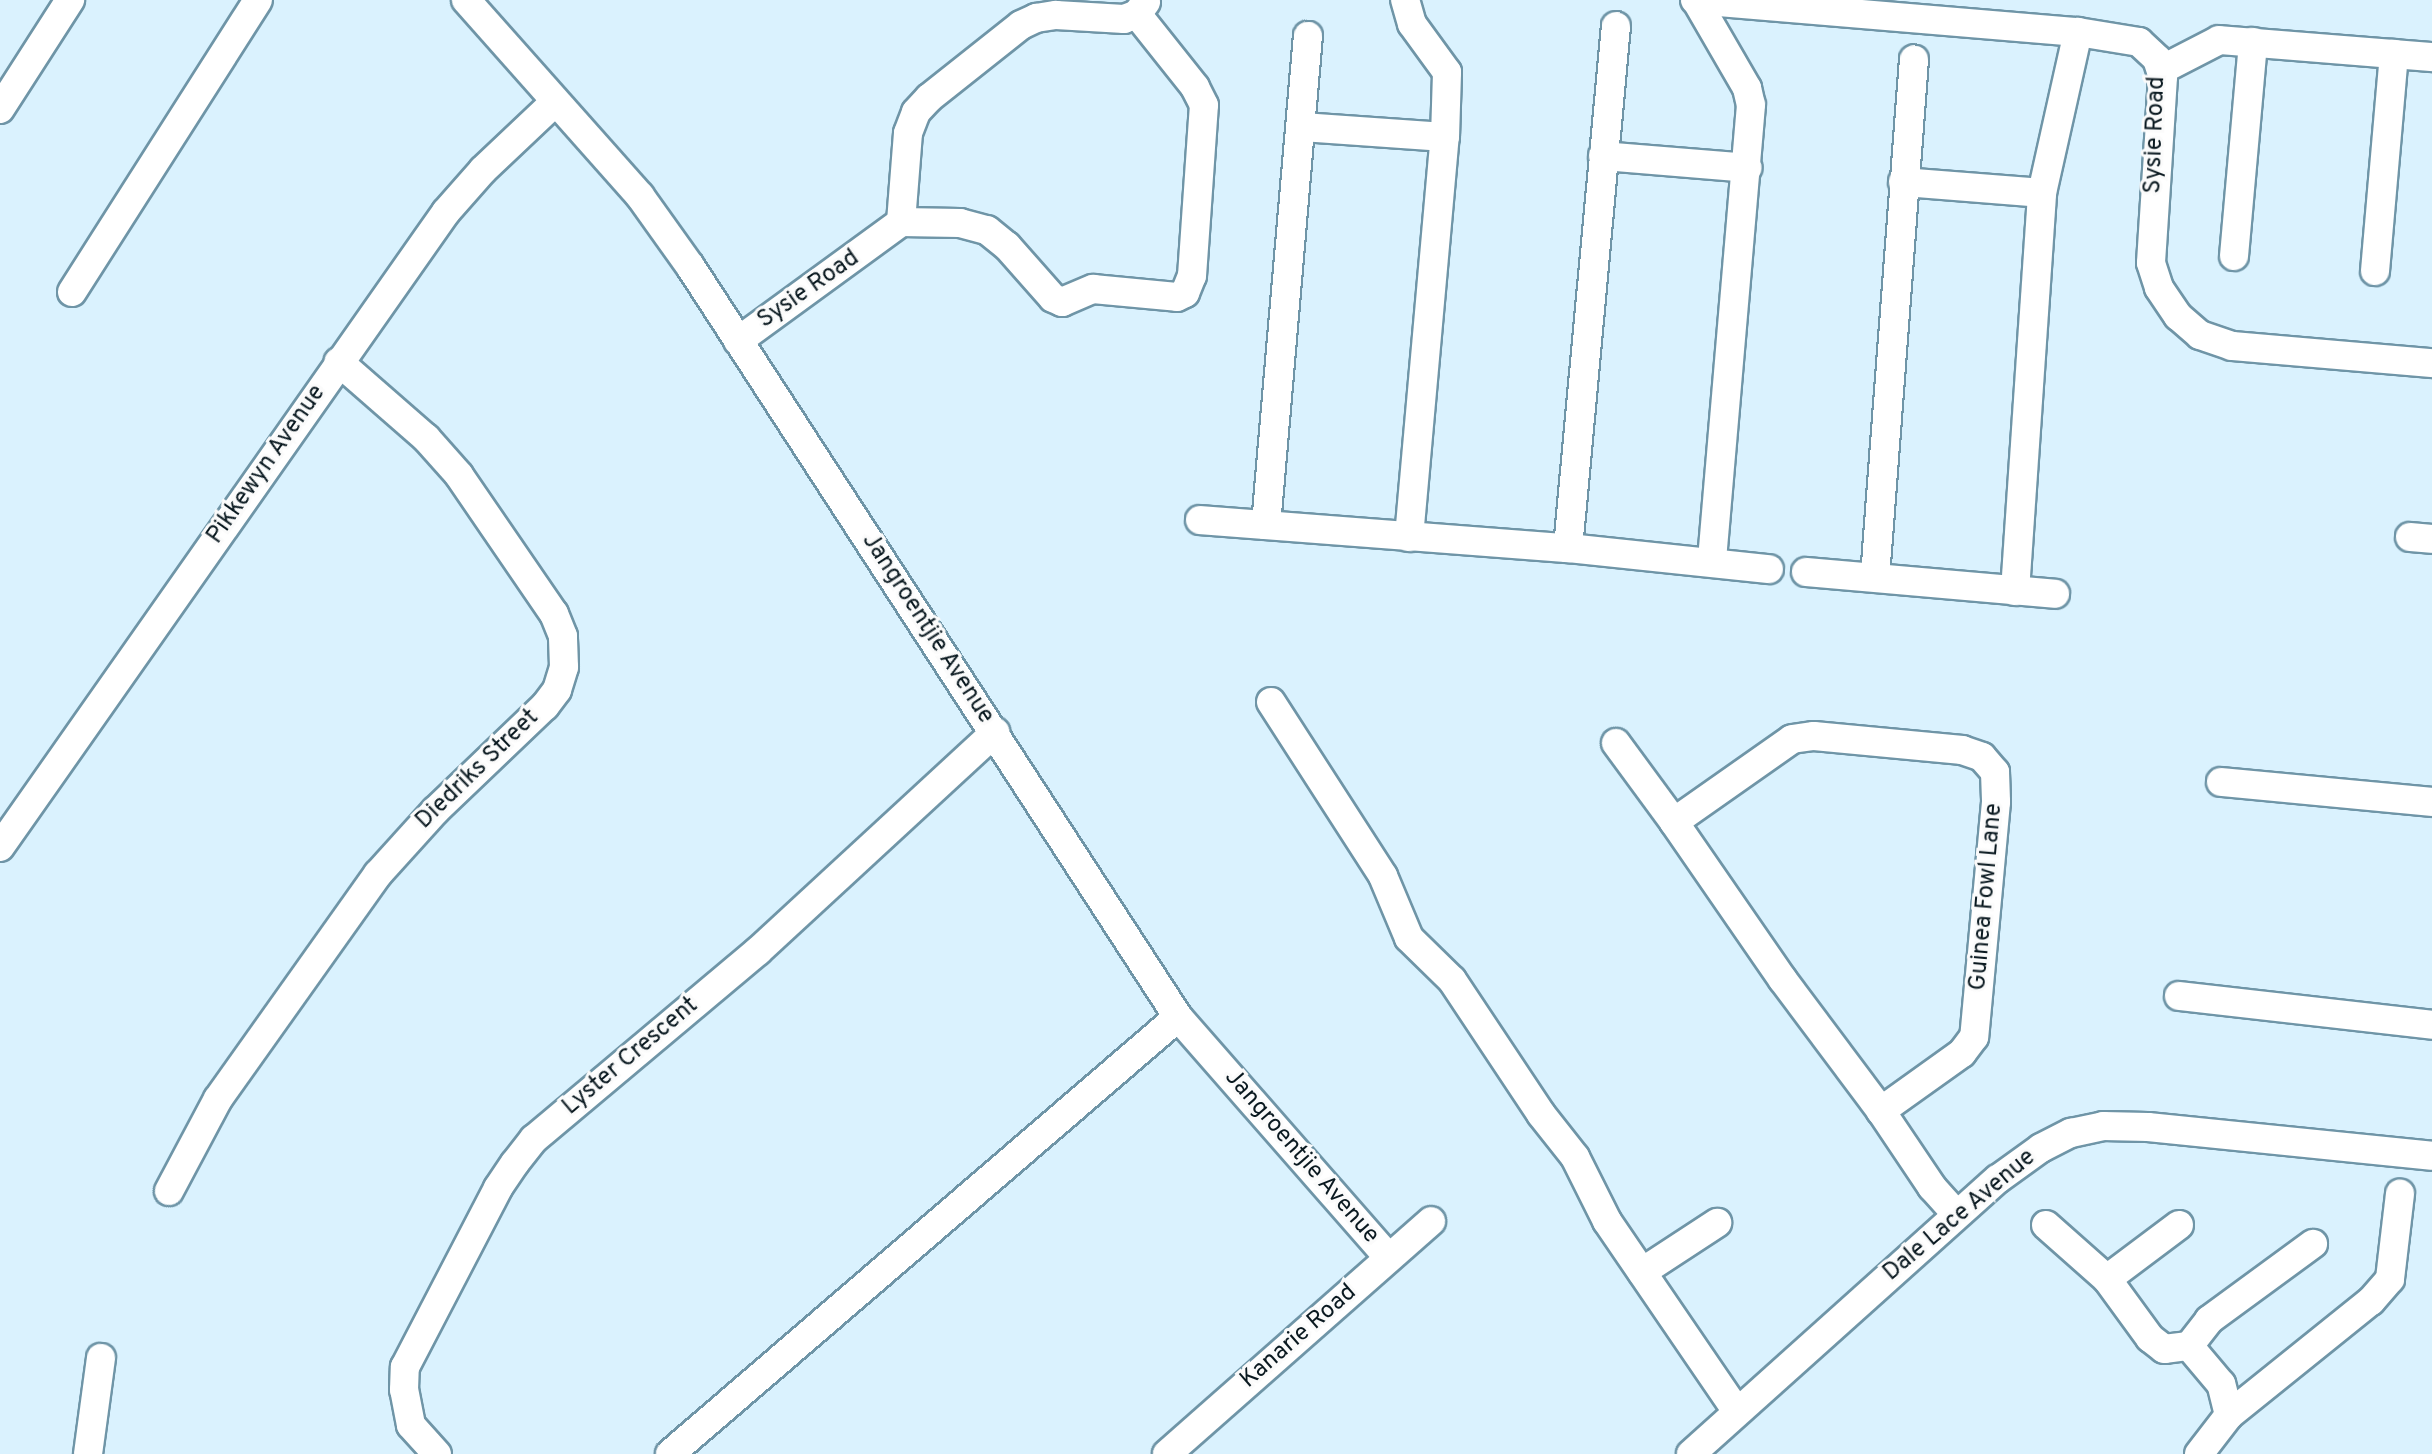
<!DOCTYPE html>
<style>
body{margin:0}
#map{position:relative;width:2432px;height:1454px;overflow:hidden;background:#daf2fe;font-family:Overpass,sans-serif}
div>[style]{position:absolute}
.roads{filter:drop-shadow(2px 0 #6f95a7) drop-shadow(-2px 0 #6f95a7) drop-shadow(0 2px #6f95a7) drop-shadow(0 -2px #6f95a7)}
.minor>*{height:28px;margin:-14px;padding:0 14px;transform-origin:14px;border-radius:14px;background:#fff}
span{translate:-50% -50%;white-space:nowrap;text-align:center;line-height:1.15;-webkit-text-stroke:6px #fbfbfb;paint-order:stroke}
.street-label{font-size:24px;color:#0a1920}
</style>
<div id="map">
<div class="roads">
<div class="minor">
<div style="left:466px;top:0;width:262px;rotate:48.4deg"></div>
<div style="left:640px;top:196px;width:86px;rotate:54.5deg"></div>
<div style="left:690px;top:266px;width:896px;rotate:56.98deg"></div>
<div style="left:1178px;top:1017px;width:320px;rotate:48.8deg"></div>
<div style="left:1695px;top:0;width:384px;rotate:4.8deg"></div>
<div style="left:2078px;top:32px;width:62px;rotate:9.3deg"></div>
<div style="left:2139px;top:42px;width:25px;rotate:43deg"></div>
<div style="left:2157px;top:59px;width:19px;rotate:72deg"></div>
<div style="left:2163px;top:77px;width:186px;rotate:93.7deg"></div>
<div style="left:2151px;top:263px;width:26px;rotate:72deg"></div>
<div style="left:2159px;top:288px;width:34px;rotate:56deg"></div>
<div style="left:2178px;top:316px;width:29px;rotate:41deg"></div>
<div style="left:2200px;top:335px;width:34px;rotate:19deg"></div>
<div style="left:2232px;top:346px;width:201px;rotate:4.9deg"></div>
<div style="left:1696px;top:0;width:102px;rotate:59.9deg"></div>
<div style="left:1747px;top:88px;width:17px;rotate:77deg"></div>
<div style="left:1751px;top:105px;width:459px;rotate:94.9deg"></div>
<div style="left:2161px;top:70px;width:65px;rotate:-27.3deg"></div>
<div style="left:2219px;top:40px;width:214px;rotate:4.6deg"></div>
<div style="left:0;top:109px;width:130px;rotate:-57.3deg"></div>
<div style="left:1302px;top:127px;width:143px;rotate:4deg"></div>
<div style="left:1445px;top:137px;width:65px;rotate:-88.2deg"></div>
<div style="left:1447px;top:72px;width:59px;rotate:-126.1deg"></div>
<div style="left:1412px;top:24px;width:25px;rotate:-106deg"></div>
<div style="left:1603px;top:156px;width:145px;rotate:4.7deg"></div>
<div style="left:1903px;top:182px;width:139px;rotate:4.5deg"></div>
<div style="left:901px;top:222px;width:89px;rotate:-85.5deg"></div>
<div style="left:908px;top:133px;width:22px;rotate:-69deg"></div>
<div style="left:916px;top:112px;width:19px;rotate:-47deg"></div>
<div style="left:929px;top:98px;width:117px;rotate:-38.4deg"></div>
<div style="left:1021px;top:25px;width:17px;rotate:-25deg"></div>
<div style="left:1036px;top:18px;width:20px;rotate:-9deg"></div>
<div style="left:1056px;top:15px;width:68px;rotate:3.4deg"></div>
<div style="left:1124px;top:19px;width:14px;rotate:-21deg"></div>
<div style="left:1137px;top:14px;width:15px;rotate:-53deg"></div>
<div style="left:2234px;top:256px;width:215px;rotate:-84.9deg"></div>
<div style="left:2375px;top:271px;width:218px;rotate:-85deg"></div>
<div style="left:72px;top:292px;width:346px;rotate:-57.5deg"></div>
<div style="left:738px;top:341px;width:202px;rotate:-36.1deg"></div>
<div style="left:901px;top:222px;width:59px;rotate:1deg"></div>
<div style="left:960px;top:223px;width:28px;rotate:15deg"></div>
<div style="left:987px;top:230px;width:26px;rotate:39deg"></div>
<div style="left:1007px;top:246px;width:69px;rotate:48.5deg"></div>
<div style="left:1053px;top:298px;width:10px;rotate:24deg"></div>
<div style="left:1062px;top:302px;width:34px;rotate:-23deg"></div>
<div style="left:1093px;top:289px;width:84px;rotate:5.4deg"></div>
<div style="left:1177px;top:297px;width:9px;rotate:-27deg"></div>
<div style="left:1185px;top:293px;width:18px;rotate:-68deg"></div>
<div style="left:1192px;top:276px;width:171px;rotate:-86deg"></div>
<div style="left:1204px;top:105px;width:20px;rotate:-117deg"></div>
<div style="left:1195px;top:87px;width:93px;rotate:-128.5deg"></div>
<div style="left:1200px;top:520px;width:369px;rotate:4.4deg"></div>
<div style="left:1568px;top:548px;width:202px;rotate:6deg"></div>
<div style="left:1266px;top:525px;width:491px;rotate:-85.1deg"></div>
<div style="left:1409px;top:537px;width:402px;rotate:-84.9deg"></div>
<div style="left:2410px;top:537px;width:22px;rotate:5deg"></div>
<div style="left:1568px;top:548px;width:524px;rotate:-84.75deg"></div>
<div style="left:1806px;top:572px;width:250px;rotate:5deg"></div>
<div style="left:1875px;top:577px;width:519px;rotate:-85.69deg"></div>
<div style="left:2015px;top:591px;width:399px;rotate:-86.1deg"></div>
<div style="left:2042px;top:193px;width:165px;rotate:-77.4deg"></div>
<div style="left:1271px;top:702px;width:207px;rotate:57.2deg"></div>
<div style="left:1383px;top:876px;width:67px;rotate:67.2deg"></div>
<div style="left:1409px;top:938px;width:60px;rotate:44.3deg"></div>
<div style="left:1452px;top:980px;width:161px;rotate:56.4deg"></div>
<div style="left:1541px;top:1114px;width:55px;rotate:51.7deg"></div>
<div style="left:1575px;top:1157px;width:72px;rotate:63.4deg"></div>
<div style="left:1607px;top:1221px;width:229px;rotate:55.7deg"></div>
<div style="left:1616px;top:743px;width:98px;rotate:53.7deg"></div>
<div style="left:2221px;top:782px;width:212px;rotate:5.4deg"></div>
<div style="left:0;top:847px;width:776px;rotate:-54.92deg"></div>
<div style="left:446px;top:212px;width:56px;rotate:-48.6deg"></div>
<div style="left:483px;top:170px;width:99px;rotate:-43.4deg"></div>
<div style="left:2179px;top:996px;width:255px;rotate:6.5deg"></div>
<div style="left:1881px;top:1111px;width:164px;rotate:-126.8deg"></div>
<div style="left:1783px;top:980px;width:192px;rotate:-124.6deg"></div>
<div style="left:1674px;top:822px;width:144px;rotate:-35.1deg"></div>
<div style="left:1792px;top:739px;width:22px;rotate:-8deg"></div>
<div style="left:1814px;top:736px;width:149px;rotate:5.4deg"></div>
<div style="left:1962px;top:750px;width:21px;rotate:19deg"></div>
<div style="left:1982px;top:757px;width:20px;rotate:49deg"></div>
<div style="left:1995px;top:772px;width:30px;rotate:88deg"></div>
<div style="left:1996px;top:802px;width:236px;rotate:95.3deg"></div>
<div style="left:1974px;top:1037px;width:20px;rotate:127deg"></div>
<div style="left:1962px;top:1053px;width:100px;rotate:144.4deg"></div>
<div style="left:1881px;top:1111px;width:92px;rotate:56.1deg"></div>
<div style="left:1932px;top:1187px;width:36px;rotate:48deg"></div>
<div style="left:169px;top:1191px;width:104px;rotate:-62deg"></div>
<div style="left:218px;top:1099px;width:276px;rotate:-54.6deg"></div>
<div style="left:378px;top:874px;width:85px;rotate:-47.9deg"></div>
<div style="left:435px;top:811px;width:152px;rotate:-43.7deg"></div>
<div style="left:545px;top:706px;width:20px;rotate:-53deg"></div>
<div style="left:557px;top:690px;width:24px;rotate:-73deg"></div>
<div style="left:564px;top:667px;width:31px;rotate:-92deg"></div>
<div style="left:563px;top:636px;width:24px;rotate:-112deg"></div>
<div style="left:554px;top:614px;width:168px;rotate:-124.4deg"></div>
<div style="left:459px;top:475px;width:50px;rotate:-131.7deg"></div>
<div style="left:426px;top:438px;width:116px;rotate:-138.9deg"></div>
<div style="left:2046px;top:1225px;width:81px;rotate:41.5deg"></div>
<div style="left:2107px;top:1279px;width:73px;rotate:53.9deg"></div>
<div style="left:2150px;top:1338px;width:18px;rotate:38deg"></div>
<div style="left:2164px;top:1349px;width:25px;rotate:-7deg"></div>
<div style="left:1642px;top:1272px;width:90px;rotate:-33.2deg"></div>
<div style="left:2107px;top:1279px;width:90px;rotate:-36.9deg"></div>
<div style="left:2229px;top:1415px;width:32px;rotate:-104deg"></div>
<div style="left:2221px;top:1384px;width:50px;rotate:-130.1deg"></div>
<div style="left:2189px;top:1346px;width:33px;rotate:-52deg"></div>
<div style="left:2209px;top:1320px;width:129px;rotate:-36.2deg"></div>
<div style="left:88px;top:1454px;width:97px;rotate:-82.3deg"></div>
<div style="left:437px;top:1454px;width:39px;rotate:-132deg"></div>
<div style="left:411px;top:1425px;width:36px;rotate:-101deg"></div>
<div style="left:404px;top:1390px;width:23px;rotate:-88deg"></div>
<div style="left:405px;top:1367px;width:202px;rotate:-62.5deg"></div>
<div style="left:498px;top:1188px;width:30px;rotate:-56deg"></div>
<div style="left:515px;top:1163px;width:31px;rotate:-52deg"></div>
<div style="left:534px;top:1139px;width:292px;rotate:-40deg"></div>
<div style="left:758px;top:951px;width:323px;rotate:-42.7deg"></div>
<div style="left:670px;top:1454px;width:670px;rotate:-40.7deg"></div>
<div style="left:1167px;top:1454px;width:352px;rotate:-41.4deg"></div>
<div style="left:1691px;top:1454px;width:412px;rotate:-41.9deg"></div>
<div style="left:1998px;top:1179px;width:53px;rotate:-35.8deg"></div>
<div style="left:2041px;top:1148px;width:34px;rotate:-27deg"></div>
<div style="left:2071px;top:1133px;width:33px;rotate:-12deg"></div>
<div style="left:2103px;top:1126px;width:45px;rotate:1.3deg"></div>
<div style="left:2148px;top:1127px;width:285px;rotate:5.8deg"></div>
<div style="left:2199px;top:1454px;width:49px;rotate:-52.4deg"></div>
<div style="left:2229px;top:1415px;width:182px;rotate:-38.8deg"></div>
<div style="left:2371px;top:1301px;width:29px;rotate:-49deg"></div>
<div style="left:2390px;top:1279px;width:86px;rotate:-83.3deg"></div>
</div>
</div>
<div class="street-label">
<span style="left:2156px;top:135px;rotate:-88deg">Sysie Road</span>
<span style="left:809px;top:290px;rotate:-35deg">Sysie Road</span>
<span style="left:267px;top:465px;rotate:-55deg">Pikkewyn Avenue</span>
<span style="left:927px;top:629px;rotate:57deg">Jangroentjie Avenue</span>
<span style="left:478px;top:770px;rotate:-44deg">Diedriks Street</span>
<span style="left:1987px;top:897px;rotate:-85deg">Guinea Fowl Lane</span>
<span style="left:631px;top:1057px;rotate:-40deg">Lyster Crescent</span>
<span style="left:1301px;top:1157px;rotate:49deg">Jangroentjie Avenue</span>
<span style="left:1960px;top:1216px;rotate:-40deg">Dale Lace Avenue</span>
<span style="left:1299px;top:1337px;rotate:-41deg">Kanarie Road</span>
</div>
</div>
